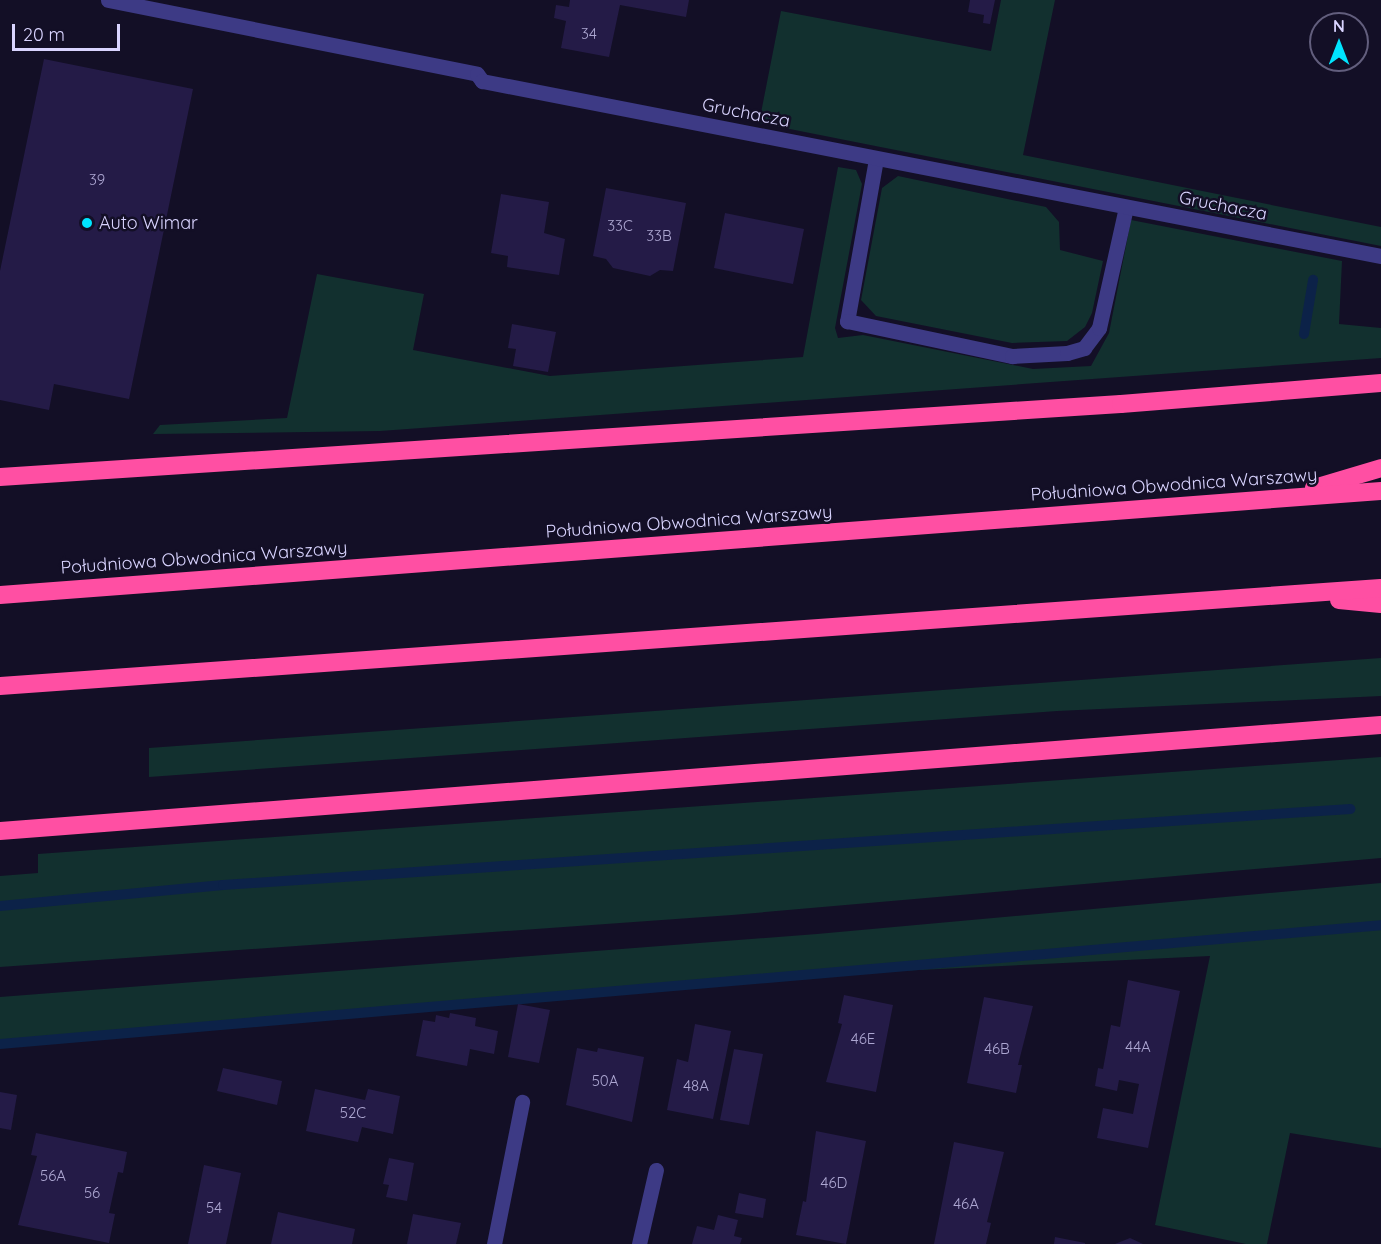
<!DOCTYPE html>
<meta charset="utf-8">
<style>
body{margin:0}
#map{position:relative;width:1381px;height:1244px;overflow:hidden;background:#130f26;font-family:Quicksand,sans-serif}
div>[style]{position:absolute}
.green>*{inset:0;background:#12302f}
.stream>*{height:10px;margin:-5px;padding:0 5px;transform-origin:5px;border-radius:5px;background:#0c2248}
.building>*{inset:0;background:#241b47}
.service>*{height:15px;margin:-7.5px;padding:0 7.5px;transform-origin:7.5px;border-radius:7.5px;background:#3d3a85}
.minor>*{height:15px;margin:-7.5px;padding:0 7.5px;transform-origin:7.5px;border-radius:7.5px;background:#3d3a85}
.motorway>*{height:18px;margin:-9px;padding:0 9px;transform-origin:9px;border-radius:9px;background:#ff4fa3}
.dots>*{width:16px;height:16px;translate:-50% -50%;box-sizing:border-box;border:3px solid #130f26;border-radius:50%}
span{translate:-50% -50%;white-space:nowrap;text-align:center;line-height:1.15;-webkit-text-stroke:5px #130f26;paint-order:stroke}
.number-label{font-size:15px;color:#aca6d1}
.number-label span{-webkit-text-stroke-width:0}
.street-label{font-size:18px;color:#d9d4ff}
.poi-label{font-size:18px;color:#d9d4ff}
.left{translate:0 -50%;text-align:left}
.north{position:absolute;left:1309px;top:12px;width:60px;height:60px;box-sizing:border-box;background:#130f26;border:2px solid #625e7d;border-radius:50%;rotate:0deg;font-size:16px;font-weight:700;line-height:24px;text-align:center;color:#d9d4ff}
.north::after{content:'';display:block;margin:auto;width:21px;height:27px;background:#00e5ff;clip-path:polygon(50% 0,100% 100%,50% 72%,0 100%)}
.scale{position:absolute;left:12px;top:24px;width:108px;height:27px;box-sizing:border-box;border:3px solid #d9d4ff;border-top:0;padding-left:8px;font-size:18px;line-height:21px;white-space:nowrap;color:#d9d4ff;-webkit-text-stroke:4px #130f26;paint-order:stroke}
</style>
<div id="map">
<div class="green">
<div style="clip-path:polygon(1001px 0,1055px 0,1023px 155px,1381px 227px,1381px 246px,759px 123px,781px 11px,991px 51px)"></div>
<div style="clip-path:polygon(838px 167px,856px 170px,862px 184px,835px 328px,838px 338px,863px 335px,1033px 369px,1091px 366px,1109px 333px,1131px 220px,1342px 261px,1339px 324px,1381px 328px,1381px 358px,380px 431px,153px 434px,160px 425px,287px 418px,317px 274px,424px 294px,413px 350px,550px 376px,803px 357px)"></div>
<div style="clip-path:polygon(898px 176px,1046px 207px,1059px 222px,1060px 250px,1103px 261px,1092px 313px,1085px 327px,1067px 341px,1012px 343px,876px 316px,861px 300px,882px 188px)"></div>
<div style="clip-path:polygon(1381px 658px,1381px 696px,1057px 711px,149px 777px,149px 748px)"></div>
<div style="clip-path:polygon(1381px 757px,1381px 858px,732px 915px,0 967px,0 876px,38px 873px,38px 854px)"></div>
<div style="clip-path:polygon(1381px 883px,1381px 1148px,1290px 1133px,1267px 1244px,1246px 1244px,1155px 1225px,1210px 956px,815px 975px,0 1046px,0 997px,817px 934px)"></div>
</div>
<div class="stream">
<div style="left:1304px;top:334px;width:55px;rotate:-80.5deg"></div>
<div style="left:0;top:906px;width:224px;rotate:-5.4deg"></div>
<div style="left:223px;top:885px;width:1130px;rotate:-3.86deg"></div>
<div style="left:0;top:1044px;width:1386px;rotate:-4.92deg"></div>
</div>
<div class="building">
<div style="clip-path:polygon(570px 0,689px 0,686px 17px,620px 5px,609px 57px,561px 48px,566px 21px,554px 18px,556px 5px,569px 7px)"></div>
<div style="clip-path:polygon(970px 0,995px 0,990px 24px,983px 23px,984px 15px,968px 12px)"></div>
<div style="clip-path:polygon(44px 59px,193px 89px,129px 399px,54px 384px,49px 410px,0 400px,0 271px)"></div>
<div style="clip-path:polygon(606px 188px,686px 203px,673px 271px,660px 270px,650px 276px,613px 268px,606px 259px,593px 256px)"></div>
<div style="clip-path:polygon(501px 194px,549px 202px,544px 233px,565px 239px,559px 275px,507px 267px,508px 256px,491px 253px)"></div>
<div style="clip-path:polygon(725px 213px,804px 229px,793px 284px,714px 268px)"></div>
<div style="clip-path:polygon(512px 324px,556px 332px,548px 372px,513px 366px,516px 349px,508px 348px)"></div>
<div style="clip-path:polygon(1128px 980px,1180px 991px,1148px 1148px,1097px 1138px,1103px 1108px,1133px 1114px,1139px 1084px,1119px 1080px,1117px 1091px,1095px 1086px,1098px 1068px,1103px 1069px,1111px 1025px,1120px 1027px)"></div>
<div style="clip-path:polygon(844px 995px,893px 1005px,876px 1092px,826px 1082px,842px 1024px,838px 1023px)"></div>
<div style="clip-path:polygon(984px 997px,1033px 1006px,1018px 1065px,1022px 1065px,1016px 1093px,967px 1083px)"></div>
<div style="clip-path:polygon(518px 1004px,550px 1010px,539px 1063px,508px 1057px)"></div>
<div style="clip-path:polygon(450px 1013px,476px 1018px,475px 1026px,498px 1031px,494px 1054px,470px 1049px,467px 1066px,416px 1056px,423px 1020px,435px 1022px,436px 1015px,449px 1018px)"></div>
<div style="clip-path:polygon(695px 1024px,731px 1031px,713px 1119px,667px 1110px,677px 1059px,688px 1062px)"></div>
<div style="clip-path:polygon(577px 1048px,597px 1052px,598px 1048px,644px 1057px,632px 1122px,566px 1105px)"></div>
<div style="clip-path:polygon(734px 1049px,763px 1054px,749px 1125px,720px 1120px)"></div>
<div style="clip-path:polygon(223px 1068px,282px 1081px,277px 1105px,217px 1091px)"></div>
<div style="clip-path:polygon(315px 1089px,365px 1100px,368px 1089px,400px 1096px,393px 1134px,362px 1127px,358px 1142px,306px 1131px)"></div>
<div style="clip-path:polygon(0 1092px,17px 1095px,11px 1130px,0 1128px)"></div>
<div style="clip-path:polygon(816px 1131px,866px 1141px,846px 1244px,796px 1235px,803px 1201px,806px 1202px)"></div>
<div style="clip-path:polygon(36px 1133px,127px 1152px,123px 1173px,118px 1172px,109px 1213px,115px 1214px,109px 1243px,18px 1225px,37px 1156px,31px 1155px)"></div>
<div style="clip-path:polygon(954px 1142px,1004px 1152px,987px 1222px,991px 1223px,986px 1244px,934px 1244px)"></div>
<div style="clip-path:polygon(389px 1158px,414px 1163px,407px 1201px,386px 1197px,389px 1185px,383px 1184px)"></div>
<div style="clip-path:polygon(204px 1165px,241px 1173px,226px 1244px,188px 1244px)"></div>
<div style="clip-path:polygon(739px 1193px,766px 1199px,763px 1218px,735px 1213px)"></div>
<div style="clip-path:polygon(278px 1212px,355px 1229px,352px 1244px,271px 1244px)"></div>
<div style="clip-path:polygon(413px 1214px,461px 1223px,456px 1244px,407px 1244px)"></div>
<div style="clip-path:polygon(718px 1215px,738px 1220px,734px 1236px,742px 1238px,740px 1244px,692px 1244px,697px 1226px,714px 1230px)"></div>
<div style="clip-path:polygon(1055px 1237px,1085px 1243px,1085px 1244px,1054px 1244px)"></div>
<div style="clip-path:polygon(1130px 1238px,1143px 1244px,1115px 1244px)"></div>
</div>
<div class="service">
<div style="left:876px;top:159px;width:165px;rotate:100.1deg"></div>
<div style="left:847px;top:321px;width:169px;rotate:12deg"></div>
<div style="left:1012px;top:356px;width:55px;rotate:-3.1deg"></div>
<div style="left:1067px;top:353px;width:18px;rotate:-16deg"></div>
<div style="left:1084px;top:348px;width:25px;rotate:-53deg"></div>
<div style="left:1099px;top:328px;width:124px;rotate:-77.4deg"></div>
<div style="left:494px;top:1244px;width:145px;rotate:-78.8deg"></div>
<div style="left:639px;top:1244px;width:76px;rotate:-77.1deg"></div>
</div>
<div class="minor">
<div style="left:108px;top:0;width:376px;rotate:11.3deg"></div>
<div style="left:477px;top:74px;width:9px;rotate:54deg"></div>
<div style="left:482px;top:81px;width:916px;rotate:11.02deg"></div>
</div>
<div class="motorway">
<div style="left:0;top:477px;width:1123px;rotate:-3.73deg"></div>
<div style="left:1121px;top:404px;width:261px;rotate:-4.6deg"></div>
<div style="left:1314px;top:488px;width:70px;rotate:-16.6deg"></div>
<div style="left:0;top:595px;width:1385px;rotate:-4.31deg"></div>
<div style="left:1339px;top:600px;width:42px;rotate:5.4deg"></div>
<div style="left:0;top:686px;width:1384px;rotate:-4.06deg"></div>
<div style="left:0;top:831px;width:1385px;rotate:-4.39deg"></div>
</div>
<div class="dots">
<div style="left:87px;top:223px;background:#00e5ff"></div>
</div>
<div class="number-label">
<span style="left:589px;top:34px">34</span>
<span style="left:97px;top:180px">39</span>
<span style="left:620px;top:226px">33C</span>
<span style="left:659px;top:236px">33B</span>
<span style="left:863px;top:1039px">46E</span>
<span style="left:1138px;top:1047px">44A</span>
<span style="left:997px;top:1049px">46B</span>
<span style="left:605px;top:1081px">50A</span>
<span style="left:696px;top:1086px">48A</span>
<span style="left:353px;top:1113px">52C</span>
<span style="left:53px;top:1176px">56A</span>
<span style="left:834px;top:1183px">46D</span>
<span style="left:92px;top:1193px">56</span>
<span style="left:966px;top:1204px">46A</span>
<span style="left:214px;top:1208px">54</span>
</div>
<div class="street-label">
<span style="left:746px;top:113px;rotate:11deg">Gruchacza</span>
<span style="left:1223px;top:206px;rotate:11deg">Gruchacza</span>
<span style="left:1174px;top:485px;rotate:-4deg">Południowa Obwodnica Warszawy</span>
<span style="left:689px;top:522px;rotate:-4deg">Południowa Obwodnica Warszawy</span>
<span style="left:204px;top:558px;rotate:-4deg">Południowa Obwodnica Warszawy</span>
</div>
<div class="poi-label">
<span class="left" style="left:99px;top:223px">Auto Wimar</span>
</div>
<div class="north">N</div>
<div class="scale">20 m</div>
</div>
